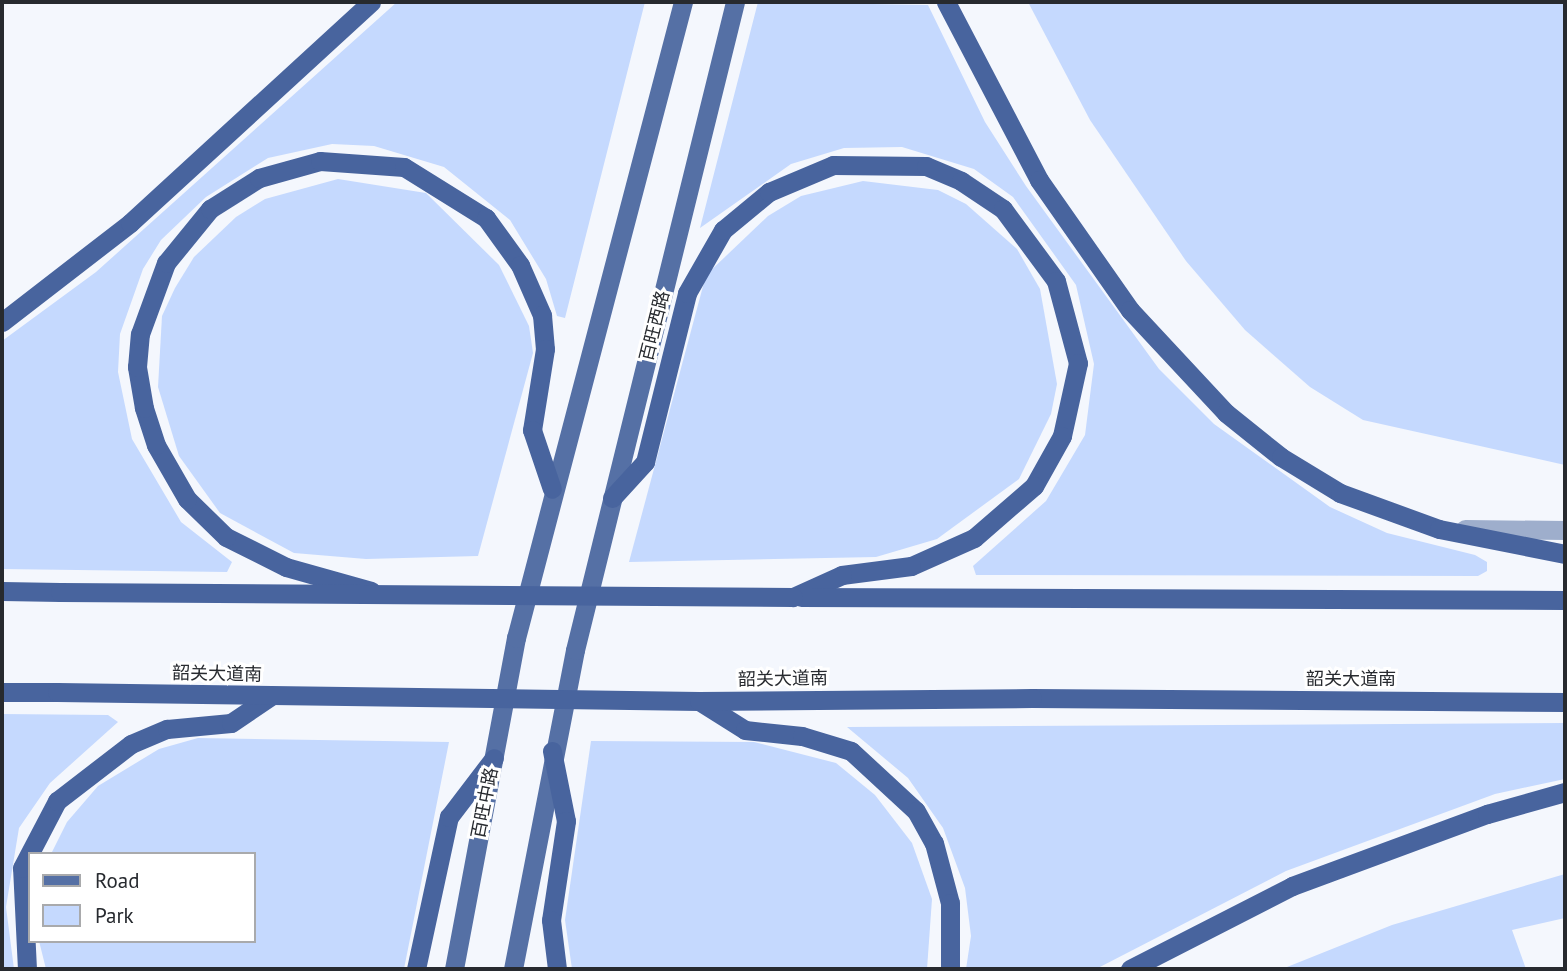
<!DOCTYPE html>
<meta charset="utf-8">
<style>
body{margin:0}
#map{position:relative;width:1567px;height:971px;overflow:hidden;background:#f4f7fd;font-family:"PT Sans","Noto Sans SC",sans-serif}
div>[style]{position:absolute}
.green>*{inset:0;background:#c5d9fe}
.tertiary>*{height:19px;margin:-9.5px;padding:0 9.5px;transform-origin:9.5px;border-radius:9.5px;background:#9eaecc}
.primary>*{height:19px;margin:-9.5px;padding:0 9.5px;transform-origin:9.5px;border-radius:9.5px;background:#5570a5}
.trunk>*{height:19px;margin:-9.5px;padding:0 9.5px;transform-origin:9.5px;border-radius:9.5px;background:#48649e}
.trunk-bridge>*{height:19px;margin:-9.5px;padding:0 9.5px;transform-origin:9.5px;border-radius:9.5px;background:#48649e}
span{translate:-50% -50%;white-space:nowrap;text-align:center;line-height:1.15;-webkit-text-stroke:6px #fff;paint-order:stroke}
.street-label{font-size:18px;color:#272a2f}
.frame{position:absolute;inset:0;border:4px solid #272a2f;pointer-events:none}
.legend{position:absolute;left:28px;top:852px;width:228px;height:91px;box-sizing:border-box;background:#fff;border:2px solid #a9aaac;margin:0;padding:9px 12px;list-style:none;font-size:21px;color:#272a2f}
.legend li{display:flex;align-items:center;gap:14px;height:35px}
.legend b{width:35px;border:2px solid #a9aaac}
</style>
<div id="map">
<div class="green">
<div style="clip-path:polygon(397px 2px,645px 2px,565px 318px,557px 316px,546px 279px,510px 220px,444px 167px,374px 146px,332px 144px,268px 158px,206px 197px,161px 240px,143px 269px,120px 334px,118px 372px,132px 439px,181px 522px,232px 562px,227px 572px,2px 569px,2px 341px,96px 272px)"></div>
<div style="clip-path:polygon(758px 2px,928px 5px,985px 122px,1026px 186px,1159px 369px,1214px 424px,1330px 507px,1387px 533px,1475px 555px,1487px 562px,1487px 571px,1478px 576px,976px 575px,973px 566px,1046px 501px,1085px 435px,1094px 364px,1076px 285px,1013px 197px,974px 169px,902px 147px,844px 148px,791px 164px,700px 228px)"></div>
<div style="clip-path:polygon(1028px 2px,1565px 2px,1565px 465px,1363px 420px,1310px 387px,1245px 330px,1186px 261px,1090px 120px)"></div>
<div style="clip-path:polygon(338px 179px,426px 193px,499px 265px,529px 326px,533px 353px,478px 556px,366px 559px,294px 553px,220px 513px,179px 456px,158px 387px,162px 316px,175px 288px,194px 257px,236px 217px,265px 199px)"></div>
<div style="clip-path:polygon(863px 181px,938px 190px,966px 204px,1017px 249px,1040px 289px,1057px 384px,1051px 414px,1019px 479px,937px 539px,876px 557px,629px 562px,706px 275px,768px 216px,801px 196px)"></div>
<div style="clip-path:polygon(2px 714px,108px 715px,118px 722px,50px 783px,19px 828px,6px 907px,14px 969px,2px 969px)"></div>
<div style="clip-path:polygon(1565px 723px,1565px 779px,1495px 794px,1286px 871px,1096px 969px,966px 969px,971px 936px,965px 888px,943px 828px,908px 778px,847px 727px)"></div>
<div style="clip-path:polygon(198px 738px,449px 742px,404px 969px,46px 969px,39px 941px,254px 941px,254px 854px,51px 854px,67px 822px,98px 786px,159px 749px)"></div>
<div style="clip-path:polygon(591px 741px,754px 742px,836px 763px,875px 795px,912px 843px,932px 899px,927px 969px,572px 969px,565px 920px)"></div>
<div style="clip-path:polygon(1565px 874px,1565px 918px,1512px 930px,1526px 969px,1282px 969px,1392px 925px)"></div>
</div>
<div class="tertiary">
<div style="left:1465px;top:529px;width:100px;rotate:0.6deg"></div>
</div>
<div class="primary">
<div style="left:454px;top:969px;width:337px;rotate:-79.4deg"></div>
<div style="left:516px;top:638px;width:658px;rotate:-75.29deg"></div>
<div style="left:513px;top:969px;width:325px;rotate:-79deg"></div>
<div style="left:575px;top:650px;width:667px;rotate:-76.13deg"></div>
</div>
<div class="trunk">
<div style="left:946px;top:2px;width:201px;rotate:62.4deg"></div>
<div style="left:1039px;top:180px;width:159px;rotate:55deg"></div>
<div style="left:1130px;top:310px;width:141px;rotate:47deg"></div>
<div style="left:1226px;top:413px;width:70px;rotate:38.7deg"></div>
<div style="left:1281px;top:457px;width:69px;rotate:31.4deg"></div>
<div style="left:1340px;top:493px;width:105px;rotate:20deg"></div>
<div style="left:1439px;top:529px;width:128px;rotate:11.2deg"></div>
<div style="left:2px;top:322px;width:162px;rotate:-37.7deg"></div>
<div style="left:130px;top:223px;width:327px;rotate:-42.5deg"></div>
<div style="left:612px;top:498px;width:49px;rotate:-47.5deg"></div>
<div style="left:645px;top:462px;width:174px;rotate:-76deg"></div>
<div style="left:687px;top:293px;width:73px;rotate:-60.3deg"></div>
<div style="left:723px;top:230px;width:60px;rotate:-39.6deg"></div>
<div style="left:769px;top:192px;width:69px;rotate:-22.9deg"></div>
<div style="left:833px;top:165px;width:93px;rotate:0.6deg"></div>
<div style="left:926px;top:166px;width:38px;rotate:23deg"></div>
<div style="left:961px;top:181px;width:50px;rotate:33.7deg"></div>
<div style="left:1003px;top:209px;width:89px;rotate:53.6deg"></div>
<div style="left:1056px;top:281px;width:85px;rotate:75deg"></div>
<div style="left:1078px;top:363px;width:75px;rotate:102.4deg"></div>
<div style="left:1062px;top:436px;width:57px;rotate:119.2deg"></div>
<div style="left:1034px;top:486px;width:79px;rotate:139.1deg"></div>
<div style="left:974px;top:538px;width:69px;rotate:156deg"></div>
<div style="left:911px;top:566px;width:70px;rotate:172.6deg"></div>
<div style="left:842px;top:575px;width:54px;rotate:155.8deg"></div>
<div style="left:2px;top:591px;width:58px;rotate:1deg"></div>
<div style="left:371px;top:591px;width:88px;rotate:-164.2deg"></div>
<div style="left:286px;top:567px;width:67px;rotate:-153.4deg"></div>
<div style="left:226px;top:537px;width:54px;rotate:-135.7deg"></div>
<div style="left:187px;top:499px;width:62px;rotate:-119.9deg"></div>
<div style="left:156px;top:445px;width:39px;rotate:-108deg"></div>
<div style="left:144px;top:408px;width:42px;rotate:-99.7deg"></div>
<div style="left:137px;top:367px;width:33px;rotate:-85deg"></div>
<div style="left:140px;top:334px;width:76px;rotate:-69.9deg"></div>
<div style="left:166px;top:263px;width:70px;rotate:-50.8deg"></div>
<div style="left:210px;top:209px;width:58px;rotate:-32.3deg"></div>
<div style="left:259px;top:178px;width:63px;rotate:-15.6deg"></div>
<div style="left:320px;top:161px;width:84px;rotate:4.1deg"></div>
<div style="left:404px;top:167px;width:97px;rotate:31.9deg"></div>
<div style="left:486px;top:218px;width:58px;rotate:54.1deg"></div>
<div style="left:520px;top:265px;width:55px;rotate:66.3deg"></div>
<div style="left:542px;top:315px;width:34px;rotate:85deg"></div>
<div style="left:545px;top:349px;width:82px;rotate:99.1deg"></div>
<div style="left:532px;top:430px;width:62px;rotate:71.3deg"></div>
<div style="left:801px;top:597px;width:764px;rotate:0.22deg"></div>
<div style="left:2px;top:692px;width:55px"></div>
<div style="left:1032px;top:698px;width:533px;rotate:0.43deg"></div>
<div style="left:699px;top:701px;width:54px;rotate:32.2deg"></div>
<div style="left:745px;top:730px;width:57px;rotate:6deg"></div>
<div style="left:802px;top:736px;width:51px;rotate:17deg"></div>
<div style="left:851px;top:751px;width:88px;rotate:42.7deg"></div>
<div style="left:916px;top:811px;width:37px;rotate:61deg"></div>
<div style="left:934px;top:843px;width:62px;rotate:75.1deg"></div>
<div style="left:950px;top:903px;width:66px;rotate:90deg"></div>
<div style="left:552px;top:751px;width:71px;rotate:78.7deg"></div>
<div style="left:566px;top:821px;width:100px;rotate:98.6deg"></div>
<div style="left:551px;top:920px;width:49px;rotate:83deg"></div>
<div style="left:27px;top:969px;width:101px;rotate:-92.8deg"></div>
<div style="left:22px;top:868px;width:76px;rotate:-62.4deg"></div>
<div style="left:57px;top:801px;width:93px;rotate:-37.6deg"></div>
<div style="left:131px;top:744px;width:39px;rotate:-23deg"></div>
<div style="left:167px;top:729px;width:64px;rotate:-5.4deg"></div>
<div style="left:231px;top:723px;width:48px;rotate:-34deg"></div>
<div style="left:416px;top:969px;width:156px;rotate:-77.8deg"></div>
<div style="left:449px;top:817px;width:74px;rotate:-52.7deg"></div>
<div style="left:1130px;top:969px;width:182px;rotate:-27.1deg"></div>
<div style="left:1292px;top:886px;width:208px;rotate:-20.3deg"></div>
<div style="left:1487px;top:814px;width:81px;rotate:-15.8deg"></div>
</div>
<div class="trunk-bridge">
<div style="left:60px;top:592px;width:733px;rotate:0.39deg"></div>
<div style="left:57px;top:692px;width:642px;rotate:0.8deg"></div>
<div style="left:699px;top:701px;width:333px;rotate:-0.5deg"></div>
</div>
<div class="street-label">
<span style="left:655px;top:326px;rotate:-76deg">百旺西路</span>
<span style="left:217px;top:674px;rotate:1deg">韶关大道南</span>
<span style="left:783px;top:679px;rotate:-1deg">韶关大道南</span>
<span style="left:1351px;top:679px">韶关大道南</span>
<span style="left:485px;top:803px;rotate:-79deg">百旺中路</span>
</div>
<div class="frame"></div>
<ul class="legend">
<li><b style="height:9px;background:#5570a5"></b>Road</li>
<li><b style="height:19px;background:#c5d9fe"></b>Park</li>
</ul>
</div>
